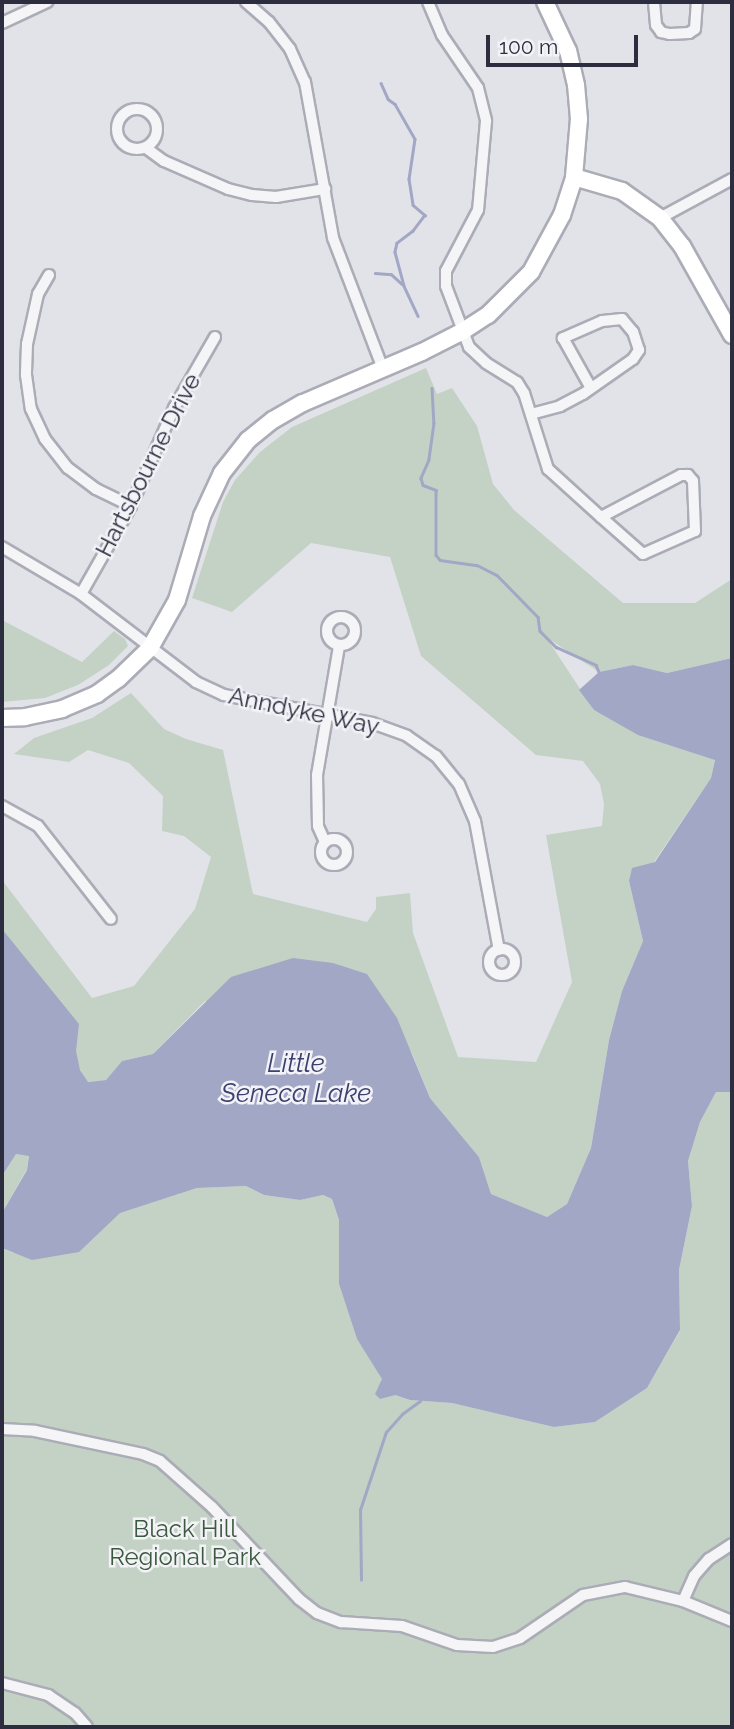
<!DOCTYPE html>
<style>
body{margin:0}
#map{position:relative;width:734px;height:1729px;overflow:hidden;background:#e2e3e9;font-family:Raleway,sans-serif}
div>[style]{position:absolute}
.green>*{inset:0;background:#c4d2c5}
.water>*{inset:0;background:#a2a7c5}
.stream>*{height:2.5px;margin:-1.25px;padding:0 1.25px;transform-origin:1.25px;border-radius:1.25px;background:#a2a7c5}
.roads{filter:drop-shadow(2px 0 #abacb6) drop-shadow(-2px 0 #abacb6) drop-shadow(0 2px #abacb6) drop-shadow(0 -2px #abacb6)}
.street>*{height:10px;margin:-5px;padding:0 5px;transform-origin:5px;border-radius:5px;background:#f5f5f8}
.street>.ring{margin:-5px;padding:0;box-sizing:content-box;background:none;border:10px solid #f5f5f8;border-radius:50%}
.secondary>*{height:16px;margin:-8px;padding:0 8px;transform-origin:8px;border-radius:8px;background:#fff}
span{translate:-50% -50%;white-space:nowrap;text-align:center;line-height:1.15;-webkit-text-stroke:5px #f2f2f7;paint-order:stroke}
.street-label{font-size:24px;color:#2c2d3f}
.park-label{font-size:24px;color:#3b593f}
.water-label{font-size:26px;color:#3b416f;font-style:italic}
.frame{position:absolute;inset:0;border:4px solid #2c2d3f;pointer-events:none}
.scale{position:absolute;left:486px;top:35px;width:152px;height:32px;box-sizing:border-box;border:4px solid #2c2d3f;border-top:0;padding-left:9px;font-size:21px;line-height:24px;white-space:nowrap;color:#2c2d3f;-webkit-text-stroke:5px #f2f2f7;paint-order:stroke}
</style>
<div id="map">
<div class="green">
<div style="clip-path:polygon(426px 368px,437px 394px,452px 388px,477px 426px,493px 484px,514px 510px,623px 603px,695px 603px,732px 579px,732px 658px,667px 673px,633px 665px,599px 672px,546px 637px,594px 710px,715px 759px,711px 778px,654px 862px,629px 881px,643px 941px,622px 991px,609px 1040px,591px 1148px,567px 1204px,547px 1217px,491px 1194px,479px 1157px,430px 1098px,412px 1053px,392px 1018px,205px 1001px,153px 1054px,122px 1061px,106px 1080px,87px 1082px,2px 931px,2px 880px,92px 998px,134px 986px,195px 909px,211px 857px,184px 836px,162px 831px,163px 796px,129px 763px,88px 750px,69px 762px,14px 754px,34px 738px,92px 718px,131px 693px,164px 729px,186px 739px,223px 750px,253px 894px,367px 922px,376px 909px,376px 897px,410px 893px,413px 933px,458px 1057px,536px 1062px,572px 982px,546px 835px,602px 826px,604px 804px,600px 784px,583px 761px,536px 755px,421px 656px,390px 557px,311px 543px,232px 612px,192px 598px,223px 502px,235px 480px,260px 452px,292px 427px)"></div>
<div style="clip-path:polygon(2px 620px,82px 662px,114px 631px,125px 639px,128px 646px,109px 665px,78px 685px,45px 698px,2px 702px)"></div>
<div style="clip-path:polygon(716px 1092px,732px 1092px,732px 1727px,2px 1727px,2px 1248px,13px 1253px,102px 1229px,119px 1213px,197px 1188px,246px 1186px,264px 1195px,300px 1200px,323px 1195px,332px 1199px,339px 1220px,339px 1284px,357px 1339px,395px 1395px,410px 1400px,452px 1403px,554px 1427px,595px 1422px,647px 1388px,680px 1331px,679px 1270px,692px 1206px,688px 1161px,700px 1122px)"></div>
<div style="clip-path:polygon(16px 1154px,29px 1155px,27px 1169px,2px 1213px,2px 1176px)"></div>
</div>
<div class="water">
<div style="clip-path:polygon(732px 658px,732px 1092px,716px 1092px,700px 1122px,688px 1161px,692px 1206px,679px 1270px,680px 1330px,647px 1388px,595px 1422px,554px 1427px,452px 1403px,410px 1400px,395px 1395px,380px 1399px,375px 1394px,382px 1379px,357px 1339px,339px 1284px,339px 1220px,332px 1199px,323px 1195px,300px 1200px,264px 1195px,246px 1186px,197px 1188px,120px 1213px,79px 1252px,32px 1260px,2px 1248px,2px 1213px,27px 1170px,29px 1156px,16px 1154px,2px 1176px,2px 929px,79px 1024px,76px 1051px,80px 1070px,88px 1082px,106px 1080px,122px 1061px,153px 1054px,231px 977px,293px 958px,333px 963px,367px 974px,397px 1018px,430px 1098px,479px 1157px,491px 1194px,547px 1217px,567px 1204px,591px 1148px,609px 1040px,622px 991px,643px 941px,629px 881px,632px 868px,655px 862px,711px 778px,715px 760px,638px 735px,594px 710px,579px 690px,599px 672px,633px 665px,667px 673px)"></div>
</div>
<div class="stream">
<div style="left:381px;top:83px;width:17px;rotate:66deg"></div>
<div style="left:388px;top:99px;width:9px;rotate:36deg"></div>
<div style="left:395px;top:104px;width:40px;rotate:60.3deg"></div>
<div style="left:415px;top:139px;width:40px;rotate:98.5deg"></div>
<div style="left:409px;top:179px;width:26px;rotate:81deg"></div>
<div style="left:413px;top:205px;width:16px;rotate:40deg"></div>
<div style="left:425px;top:215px;width:20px;rotate:127deg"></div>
<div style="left:413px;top:231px;width:20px;rotate:143deg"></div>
<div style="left:397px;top:243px;width:9px;rotate:103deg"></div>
<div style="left:395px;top:252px;width:35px;rotate:75deg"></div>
<div style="left:404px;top:286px;width:33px;rotate:65deg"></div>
<div style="left:375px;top:273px;width:16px;rotate:4deg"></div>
<div style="left:391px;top:274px;width:15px;rotate:42deg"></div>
<div style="left:432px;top:388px;width:35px;rotate:87deg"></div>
<div style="left:434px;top:423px;width:37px;rotate:98deg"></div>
<div style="left:429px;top:460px;width:20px;rotate:114deg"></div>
<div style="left:421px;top:478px;width:7px;rotate:74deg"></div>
<div style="left:423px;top:485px;width:14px;rotate:21deg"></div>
<div style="left:436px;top:490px;width:65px;rotate:90deg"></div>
<div style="left:436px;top:555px;width:6px;rotate:51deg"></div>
<div style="left:440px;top:560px;width:37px;rotate:8deg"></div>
<div style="left:477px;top:565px;width:22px;rotate:27deg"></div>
<div style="left:497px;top:575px;width:59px;rotate:45.7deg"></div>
<div style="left:538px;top:617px;width:14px;rotate:82deg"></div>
<div style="left:540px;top:631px;width:23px;rotate:45deg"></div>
<div style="left:556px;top:647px;width:44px;rotate:24.2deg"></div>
<div style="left:596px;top:665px;width:8px;rotate:67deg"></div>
<div style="left:361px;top:1580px;width:70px;rotate:-90.8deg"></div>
<div style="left:360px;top:1510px;width:82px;rotate:-71.6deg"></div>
<div style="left:386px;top:1432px;width:24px;rotate:-48deg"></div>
<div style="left:402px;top:1414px;width:22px;rotate:-36deg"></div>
</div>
<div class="roads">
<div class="street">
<div style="left:246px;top:2px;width:30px;rotate:41deg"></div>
<div style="left:269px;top:22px;width:34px;rotate:52deg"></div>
<div style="left:290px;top:49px;width:36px;rotate:66deg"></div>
<div style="left:305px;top:82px;width:158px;rotate:79.8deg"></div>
<div style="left:333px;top:238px;width:140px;rotate:69.1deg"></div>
<div style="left:428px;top:2px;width:36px;rotate:67deg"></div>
<div style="left:442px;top:35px;width:64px;rotate:55.8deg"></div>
<div style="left:478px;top:88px;width:34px;rotate:76deg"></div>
<div style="left:486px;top:121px;width:89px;rotate:95.1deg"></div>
<div style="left:478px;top:210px;width:69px;rotate:117.7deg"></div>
<div style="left:446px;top:271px;width:15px;rotate:90deg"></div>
<div style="left:446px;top:286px;width:65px;rotate:69.3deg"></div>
<div style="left:469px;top:347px;width:23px;rotate:43deg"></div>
<div style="left:486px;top:363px;width:36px;rotate:32deg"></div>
<div style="left:517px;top:382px;width:13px;rotate:58deg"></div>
<div style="left:524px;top:393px;width:80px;rotate:72.5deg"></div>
<div style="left:548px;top:469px;width:72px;rotate:42.2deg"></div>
<div style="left:601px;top:517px;width:56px;rotate:41.4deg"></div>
<div style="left:643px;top:554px;width:57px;rotate:-23.9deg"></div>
<div style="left:695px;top:531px;width:50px;rotate:-92.3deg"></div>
<div style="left:693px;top:481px;width:8px;rotate:-130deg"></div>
<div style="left:688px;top:475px;width:7px;rotate:180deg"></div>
<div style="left:681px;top:475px;width:90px;rotate:152.3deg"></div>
<div style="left:654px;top:2px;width:23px;rotate:85deg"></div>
<div style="left:656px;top:25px;width:9px;rotate:54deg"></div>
<div style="left:661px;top:32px;width:9px;rotate:13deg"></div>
<div style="left:670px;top:34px;width:19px;rotate:-3deg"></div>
<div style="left:689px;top:33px;width:7px;rotate:-34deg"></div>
<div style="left:695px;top:29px;width:27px;rotate:-86deg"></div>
<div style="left:2px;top:23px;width:50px;rotate:-25deg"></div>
<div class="ring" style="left:117px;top:109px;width:30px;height:30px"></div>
<div style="left:146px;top:148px;width:22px;rotate:36deg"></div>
<div style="left:164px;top:161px;width:70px;rotate:23.6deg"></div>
<div style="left:228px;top:189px;width:25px;rotate:14deg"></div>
<div style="left:252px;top:195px;width:24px;rotate:5deg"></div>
<div style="left:276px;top:197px;width:50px;rotate:-9.3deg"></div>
<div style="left:660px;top:218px;width:82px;rotate:-28.4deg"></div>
<div style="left:49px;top:275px;width:22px;rotate:120deg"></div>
<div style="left:38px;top:294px;width:51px;rotate:102.4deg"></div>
<div style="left:27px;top:344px;width:31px;rotate:92deg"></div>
<div style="left:26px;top:375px;width:34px;rotate:82deg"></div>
<div style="left:31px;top:409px;width:33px;rotate:65deg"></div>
<div style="left:45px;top:439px;width:37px;rotate:52deg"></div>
<div style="left:68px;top:468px;width:35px;rotate:37deg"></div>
<div style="left:96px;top:489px;width:39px;rotate:26deg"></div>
<div style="left:531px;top:414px;width:30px;rotate:-15deg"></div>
<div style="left:560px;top:406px;width:26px;rotate:-28deg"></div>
<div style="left:583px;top:394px;width:61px;rotate:-35deg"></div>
<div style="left:633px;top:359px;width:11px;rotate:-56deg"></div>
<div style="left:639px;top:350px;width:19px;rotate:-108deg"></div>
<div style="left:633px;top:332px;width:17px;rotate:-130deg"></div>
<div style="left:622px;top:319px;width:20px;rotate:174deg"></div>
<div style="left:602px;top:321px;width:43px;rotate:156.4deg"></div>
<div style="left:563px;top:338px;width:57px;rotate:60.8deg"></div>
<div style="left:2px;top:547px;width:92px;rotate:30.7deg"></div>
<div style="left:81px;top:594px;width:145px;rotate:37.4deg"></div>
<div style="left:196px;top:682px;width:31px;rotate:25deg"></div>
<div style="left:224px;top:695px;width:151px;rotate:10.7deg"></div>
<div style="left:372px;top:723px;width:37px;rotate:20deg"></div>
<div style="left:407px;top:736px;width:35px;rotate:35deg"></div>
<div style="left:436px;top:756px;width:36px;rotate:51deg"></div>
<div style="left:459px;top:784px;width:40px;rotate:66.6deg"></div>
<div style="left:475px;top:821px;width:131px;rotate:79.5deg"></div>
<div style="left:81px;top:594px;width:101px;rotate:-60.4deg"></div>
<div style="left:131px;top:506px;width:107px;rotate:-66.3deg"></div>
<div style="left:174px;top:408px;width:82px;rotate:-60deg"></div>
<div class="ring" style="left:327px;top:617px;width:18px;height:18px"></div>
<div style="left:2px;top:806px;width:41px;rotate:29.1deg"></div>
<div style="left:38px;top:826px;width:118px;rotate:51.9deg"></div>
<div class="ring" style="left:321px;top:839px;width:16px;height:16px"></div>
<div style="left:325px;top:842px;width:17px;rotate:-114deg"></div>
<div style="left:318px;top:826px;width:51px;rotate:-91.1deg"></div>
<div style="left:317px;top:775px;width:131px;rotate:-80.3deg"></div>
<div class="ring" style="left:489px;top:949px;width:16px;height:16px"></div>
<div style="left:2px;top:1429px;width:33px;rotate:3deg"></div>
<div style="left:35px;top:1431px;width:110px;rotate:12deg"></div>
<div style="left:143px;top:1454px;width:18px;rotate:22deg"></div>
<div style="left:160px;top:1461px;width:69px;rotate:41.5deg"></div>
<div style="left:212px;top:1507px;width:127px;rotate:46.6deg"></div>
<div style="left:299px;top:1599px;width:23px;rotate:38deg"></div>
<div style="left:317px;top:1613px;width:26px;rotate:21deg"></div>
<div style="left:341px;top:1622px;width:61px;rotate:3.8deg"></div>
<div style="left:402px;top:1626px;width:58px;rotate:19.1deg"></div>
<div style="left:457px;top:1645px;width:36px;rotate:3deg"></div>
<div style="left:493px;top:1647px;width:28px;rotate:-18deg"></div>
<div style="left:520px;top:1638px;width:76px;rotate:-34.3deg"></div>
<div style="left:583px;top:1595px;width:43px;rotate:-10.8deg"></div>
<div style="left:625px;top:1587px;width:60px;rotate:13.6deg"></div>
<div style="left:683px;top:1601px;width:53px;rotate:22.2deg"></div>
<div style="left:683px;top:1601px;width:27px;rotate:-66deg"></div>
<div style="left:694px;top:1576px;width:23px;rotate:-49deg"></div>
<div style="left:709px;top:1559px;width:27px;rotate:-33deg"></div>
<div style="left:2px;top:1683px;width:48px;rotate:14.6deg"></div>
<div style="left:48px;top:1695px;width:32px;rotate:34deg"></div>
<div style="left:75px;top:1713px;width:18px;rotate:49deg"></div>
</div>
<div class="secondary">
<div style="left:574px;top:177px;width:50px;rotate:16.3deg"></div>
<div style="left:622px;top:191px;width:47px;rotate:35.4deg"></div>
<div style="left:660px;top:218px;width:36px;rotate:52deg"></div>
<div style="left:682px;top:246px;width:102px;rotate:60.7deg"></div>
<div style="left:2px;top:718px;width:23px;rotate:-2deg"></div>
<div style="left:25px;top:717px;width:38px;rotate:-12deg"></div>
<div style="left:62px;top:709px;width:38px;rotate:-23deg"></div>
<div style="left:97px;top:694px;width:26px;rotate:-36deg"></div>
<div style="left:118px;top:679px;width:45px;rotate:-44.1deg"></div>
<div style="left:150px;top:648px;width:55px;rotate:-60.6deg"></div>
<div style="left:177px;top:600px;width:88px;rotate:-73.4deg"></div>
<div style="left:202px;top:516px;width:47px;rotate:-65.1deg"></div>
<div style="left:222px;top:473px;width:42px;rotate:-51.8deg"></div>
<div style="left:248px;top:440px;width:32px;rotate:-39deg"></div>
<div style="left:273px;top:420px;width:34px;rotate:-30deg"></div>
<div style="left:303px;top:403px;width:129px;rotate:-23.2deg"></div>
<div style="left:422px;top:352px;width:46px;rotate:-27.1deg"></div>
<div style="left:463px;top:331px;width:30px;rotate:-33deg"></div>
<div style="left:488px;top:315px;width:61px;rotate:-45deg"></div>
<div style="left:531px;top:272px;width:65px;rotate:-61.5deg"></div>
<div style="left:562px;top:215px;width:40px;rotate:-72deg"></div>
<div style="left:574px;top:177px;width:58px;rotate:-85.1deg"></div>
<div style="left:579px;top:119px;width:34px;rotate:-95deg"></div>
<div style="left:576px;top:85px;width:35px;rotate:-103deg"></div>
<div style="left:568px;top:51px;width:54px;rotate:-115.1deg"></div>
</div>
</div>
<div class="street-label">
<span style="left:148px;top:465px;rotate:-63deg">Hartsbourne Drive</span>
<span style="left:304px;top:711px;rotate:12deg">Anndyke Way</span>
</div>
<div class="park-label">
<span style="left:185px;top:1543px">Black Hill<br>Regional Park</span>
</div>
<div class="water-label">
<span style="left:296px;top:1079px">Little<br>Seneca Lake</span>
</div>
<div class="frame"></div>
<div class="scale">100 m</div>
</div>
